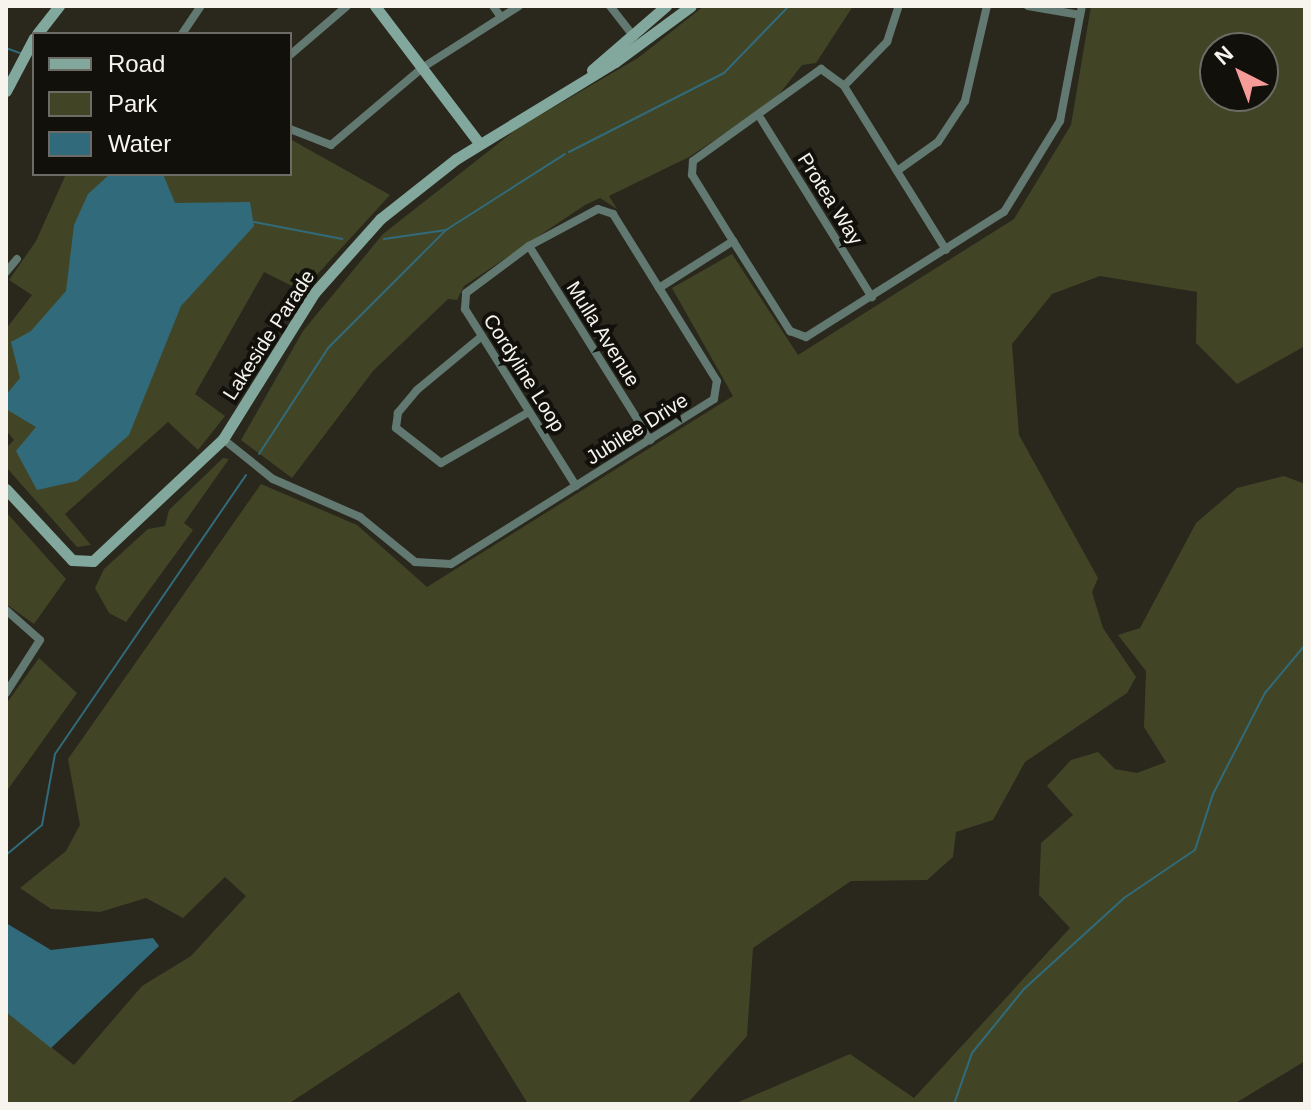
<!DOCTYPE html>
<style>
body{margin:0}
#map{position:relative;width:1311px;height:1110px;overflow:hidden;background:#2a271d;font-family:Helvetica,sans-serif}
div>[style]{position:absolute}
.green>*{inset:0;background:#414526}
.water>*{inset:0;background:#316b7b}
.stream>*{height:2px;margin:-1px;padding:0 1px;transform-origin:1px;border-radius:1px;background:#316b7b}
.street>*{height:8px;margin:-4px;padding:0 4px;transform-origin:4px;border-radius:4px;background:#627971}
.secondary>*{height:11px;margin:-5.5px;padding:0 5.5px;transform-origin:5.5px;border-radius:5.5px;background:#82a79c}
span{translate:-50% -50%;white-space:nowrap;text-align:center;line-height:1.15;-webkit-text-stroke:8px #11100b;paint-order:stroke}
.street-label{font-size:20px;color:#f6f4ed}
.frame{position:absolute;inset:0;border:8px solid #f6f4ed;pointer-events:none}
.legend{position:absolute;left:32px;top:32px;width:260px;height:144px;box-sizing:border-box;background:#11100b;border:2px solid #6d6b65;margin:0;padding:10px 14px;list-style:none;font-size:24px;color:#f6f4ed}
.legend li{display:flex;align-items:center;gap:16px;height:40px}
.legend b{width:40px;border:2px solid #6d6b65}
.north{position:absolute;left:1199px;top:32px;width:80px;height:80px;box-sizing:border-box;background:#11100b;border:2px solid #6d6b65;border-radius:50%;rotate:318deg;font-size:22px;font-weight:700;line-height:32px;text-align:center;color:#f6f4ed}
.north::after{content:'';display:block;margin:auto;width:28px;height:36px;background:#f59b98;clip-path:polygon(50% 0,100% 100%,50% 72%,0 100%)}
</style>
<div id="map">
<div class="green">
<div style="clip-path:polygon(704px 6px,853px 6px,816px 63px,802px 65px,774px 101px,689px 157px,609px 196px,617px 209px,600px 198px,585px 205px,464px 286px,457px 300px,448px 299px,373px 371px,292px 478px,241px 440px,303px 331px,383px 234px,518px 128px,638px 58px)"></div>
<div style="clip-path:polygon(evenodd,1091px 6px,1305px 6px,1305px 346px,1237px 384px,1196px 343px,1197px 292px,1100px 276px,1052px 294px,1012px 344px,1019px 435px,1098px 578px,1092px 592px,1103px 628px,1136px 677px,1127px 693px,1025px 762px,993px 820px,956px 832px,953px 857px,927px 880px,851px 881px,753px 948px,747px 1036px,687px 1104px,528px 1104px,459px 992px,288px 1104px,6px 1104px,6px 1012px,74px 1065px,142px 986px,191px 956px,246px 896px,225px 877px,183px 918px,146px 898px,100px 912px,51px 909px,20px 888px,66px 851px,80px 825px,68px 759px,261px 484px,357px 525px,427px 587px,733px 396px,672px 288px,732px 254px,798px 355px,1014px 219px,1071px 125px,1091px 6px,1215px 48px,1263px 48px,1263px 96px,1215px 96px,1215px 48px)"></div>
<div style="clip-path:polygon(290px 139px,390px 195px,302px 291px,264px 272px,195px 394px,225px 416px,198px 450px,168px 422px,65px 514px,91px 545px,77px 547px,6px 467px,6px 448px,14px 440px,6px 430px,6px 329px,32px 295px,9px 280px,36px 241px,66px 174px,290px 174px)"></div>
<div style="clip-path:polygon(223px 458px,229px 459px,184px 523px,193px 530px,126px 622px,109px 613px,95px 588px,104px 569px,148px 529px,165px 526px,169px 510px)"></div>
<div style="clip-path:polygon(1284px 476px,1305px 484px,1305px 1061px,1234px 1104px,734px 1104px,850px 1054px,914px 1098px,1070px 928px,1039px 895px,1041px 843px,1073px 815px,1047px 786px,1071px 760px,1098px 752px,1115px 769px,1137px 773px,1166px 762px,1144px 727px,1146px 671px,1118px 635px,1140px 628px,1196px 523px,1237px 488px)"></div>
<div style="clip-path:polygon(6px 512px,66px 579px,34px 624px,6px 604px)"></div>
<div style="clip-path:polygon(39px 658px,77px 693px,6px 792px,6px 704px)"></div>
</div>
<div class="water">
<div style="clip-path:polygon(163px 174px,175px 203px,250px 202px,254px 226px,181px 306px,129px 435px,77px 481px,37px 490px,16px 451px,36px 427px,6px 409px,6px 395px,20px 378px,11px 342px,31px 331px,66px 291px,74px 225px,88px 194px,110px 174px)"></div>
<div style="clip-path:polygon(6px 923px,51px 950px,153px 938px,159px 946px,51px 1048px,6px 1012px)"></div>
</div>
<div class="stream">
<div style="left:6px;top:48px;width:15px;rotate:20deg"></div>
<div style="left:569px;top:152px;width:174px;rotate:-27deg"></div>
<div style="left:724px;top:73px;width:93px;rotate:-45.9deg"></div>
<div style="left:254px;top:222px;width:90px;rotate:10.9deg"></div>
<div style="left:384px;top:239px;width:63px;rotate:-8.3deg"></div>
<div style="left:259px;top:454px;width:126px;rotate:-56.9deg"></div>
<div style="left:328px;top:348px;width:167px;rotate:-45deg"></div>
<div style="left:446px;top:230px;width:141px;rotate:-32.6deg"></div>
<div style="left:6px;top:855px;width:47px;rotate:-39.8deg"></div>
<div style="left:42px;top:825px;width:72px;rotate:-79.6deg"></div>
<div style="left:55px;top:754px;width:338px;rotate:-55.6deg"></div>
<div style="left:954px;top:1104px;width:54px;rotate:-70.6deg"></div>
<div style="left:972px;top:1053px;width:82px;rotate:-50.9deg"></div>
<div style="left:1024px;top:989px;width:135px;rotate:-42.3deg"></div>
<div style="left:1124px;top:898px;width:86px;rotate:-34.1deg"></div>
<div style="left:1195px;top:850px;width:59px;rotate:-72.2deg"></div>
<div style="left:1213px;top:794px;width:114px;rotate:-62.8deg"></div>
<div style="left:1265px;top:693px;width:62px;rotate:-50.2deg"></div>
</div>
<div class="street">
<div style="left:493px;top:6px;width:14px;rotate:54deg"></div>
<div style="left:610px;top:6px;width:39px;rotate:52deg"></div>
<div style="left:1028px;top:6px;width:53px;rotate:9.8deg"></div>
<div style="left:182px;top:34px;width:34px;rotate:-56deg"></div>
<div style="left:290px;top:55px;width:75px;rotate:-40.7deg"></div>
<div style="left:844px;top:86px;width:62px;rotate:-45.7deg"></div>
<div style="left:887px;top:42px;width:38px;rotate:-72deg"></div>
<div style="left:761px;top:119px;width:210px;rotate:58.1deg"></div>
<div style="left:290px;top:129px;width:44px;rotate:21.3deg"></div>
<div style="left:331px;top:145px;width:119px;rotate:-40.2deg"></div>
<div style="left:422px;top:68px;width:115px;rotate:-32.6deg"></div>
<div style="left:897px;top:171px;width:50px;rotate:-35.3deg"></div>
<div style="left:938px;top:142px;width:49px;rotate:-56.6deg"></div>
<div style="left:965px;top:101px;width:98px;rotate:-77deg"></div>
<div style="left:733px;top:241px;width:78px;rotate:-121.8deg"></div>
<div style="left:692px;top:175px;width:14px;rotate:-86deg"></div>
<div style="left:693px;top:161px;width:158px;rotate:-35.7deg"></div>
<div style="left:821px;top:69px;width:29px;rotate:36deg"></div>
<div style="left:844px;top:86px;width:193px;rotate:58.1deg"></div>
<div style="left:529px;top:246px;width:229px;rotate:58deg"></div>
<div style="left:6px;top:272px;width:17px;rotate:-50deg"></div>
<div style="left:482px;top:336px;width:85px;rotate:140.3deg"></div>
<div style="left:417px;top:390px;width:30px;rotate:130deg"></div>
<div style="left:398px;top:413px;width:15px;rotate:98deg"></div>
<div style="left:396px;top:428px;width:57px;rotate:37.9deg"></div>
<div style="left:441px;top:463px;width:102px;rotate:-30.1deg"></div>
<div style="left:223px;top:439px;width:64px;rotate:38.7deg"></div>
<div style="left:273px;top:479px;width:95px;rotate:23.6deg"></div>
<div style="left:360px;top:517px;width:71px;rotate:39.3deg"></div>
<div style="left:415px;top:562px;width:36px;rotate:3deg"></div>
<div style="left:451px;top:564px;width:310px;rotate:-32.1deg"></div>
<div style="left:714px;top:399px;width:18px;rotate:-81deg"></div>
<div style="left:717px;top:381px;width:110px;rotate:-121.9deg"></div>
<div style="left:659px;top:288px;width:88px;rotate:-32.4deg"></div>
<div style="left:733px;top:241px;width:107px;rotate:57.7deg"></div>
<div style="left:790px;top:331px;width:17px;rotate:21deg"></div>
<div style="left:806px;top:337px;width:234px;rotate:-32.3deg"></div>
<div style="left:1004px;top:212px;width:107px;rotate:-58.4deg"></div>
<div style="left:1060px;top:121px;width:117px;rotate:-79.2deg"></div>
<div style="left:576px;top:486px;width:209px;rotate:-122.1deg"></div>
<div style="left:465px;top:309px;width:16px;rotate:-86deg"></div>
<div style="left:466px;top:293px;width:79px;rotate:-36.7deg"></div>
<div style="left:529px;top:246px;width:78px;rotate:-28.2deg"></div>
<div style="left:598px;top:209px;width:16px;rotate:18deg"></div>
<div style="left:613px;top:214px;width:87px;rotate:58.1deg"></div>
<div style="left:6px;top:610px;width:45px;rotate:41.4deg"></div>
<div style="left:40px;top:640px;width:63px;rotate:122.7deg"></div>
</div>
<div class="secondary">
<div style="left:375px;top:6px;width:172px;rotate:52.8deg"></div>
<div style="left:37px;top:34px;width:36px;rotate:-52deg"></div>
<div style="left:592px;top:70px;width:98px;rotate:-40.9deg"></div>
<div style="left:6px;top:91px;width:60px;rotate:-62.2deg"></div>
<div style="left:6px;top:489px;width:97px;rotate:47.1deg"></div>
<div style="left:72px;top:560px;width:21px;rotate:3deg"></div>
<div style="left:93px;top:561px;width:178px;rotate:-43.2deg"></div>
<div style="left:223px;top:439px;width:173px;rotate:-58deg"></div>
<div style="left:315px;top:292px;width:98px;rotate:-48.3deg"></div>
<div style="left:380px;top:219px;width:97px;rotate:-38.3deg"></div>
<div style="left:456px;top:159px;width:186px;rotate:-31.4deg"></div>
<div style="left:615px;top:62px;width:94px;rotate:-36.4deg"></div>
</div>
<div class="street-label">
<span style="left:830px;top:199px;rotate:58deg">Protea Way</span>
<span style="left:603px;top:334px;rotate:58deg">Mulla Avenue</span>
<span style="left:269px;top:335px;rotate:-57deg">Lakeside Parade</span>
<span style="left:524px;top:373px;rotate:58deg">Cordyline Loop</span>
<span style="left:637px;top:429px;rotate:-32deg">Jubilee Drive</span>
</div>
<div class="frame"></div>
<ul class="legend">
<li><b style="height:10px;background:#82a79c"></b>Road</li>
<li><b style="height:22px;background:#414526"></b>Park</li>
<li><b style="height:22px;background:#316b7b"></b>Water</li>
</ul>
<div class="north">N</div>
</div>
